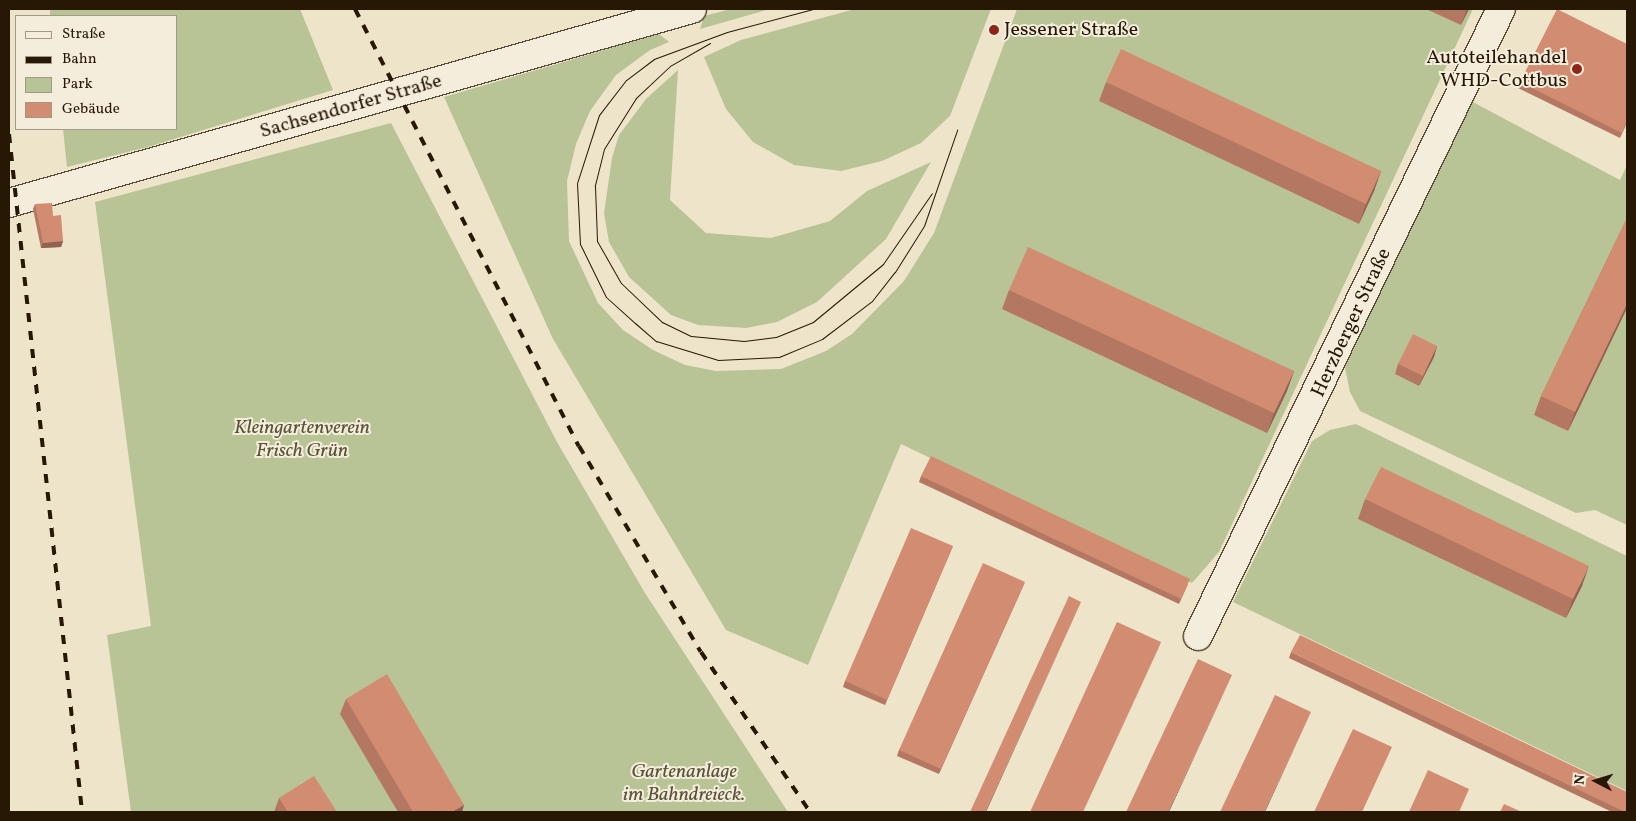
<!DOCTYPE html>
<meta charset="utf-8">
<style>
body{margin:0}
#map{position:relative;width:1636px;height:821px;overflow:hidden;background:#eee4c9;font-family:Vollkorn,serif}
div>[style]{position:absolute}
.green>*{inset:0;background:#b9c496}
.roads{filter:drop-shadow(1px 0 #594b37) drop-shadow(-1px 0 #594b37) drop-shadow(0 1px #594b37) drop-shadow(0 -1px #594b37)}
.minor>*{height:28px;margin:-14px;padding:0 14px;transform-origin:14px;border-radius:14px;background:#f4eddc}
.tram>*{height:1px;margin:-0.5px;padding:0 0.5px;transform-origin:0.5px;border-radius:0.5px;background:#271806}
.rail>*{height:4px;margin-top:-2px;transform-origin:0;background:repeating-linear-gradient(90deg,#271806 0 9px,transparent 0 18px)}
.wall>*{inset:0;background:#b47862}
.shaded-wall>*{inset:0;background:#926250}
.building>*{inset:0;background:#d18c72}
.dots>*{width:14px;height:14px;translate:-50% -50%;box-sizing:border-box;border:2px solid #f4eddc;border-radius:50%}
span{translate:-50% -50%;white-space:nowrap;text-align:center;line-height:1.15;-webkit-text-stroke:4px #f4eddc;paint-order:stroke}
.poi-label{font-size:20px;color:#271806}
.left{translate:0 -50%;text-align:left}
.right{translate:-100% -50%;text-align:right}
.street-label{font-size:20px;color:#271806}
.park-label{font-size:20px;color:#5a5438;font-style:italic}
.frame{position:absolute;inset:0;border:10px solid #271806;pointer-events:none}
.legend{position:absolute;left:15px;top:15px;width:162px;height:115px;box-sizing:border-box;background:#f4eddc;border:1px solid #a29886;margin:0;padding:6px 9px;list-style:none;font-size:15px;color:#271806}
.legend li{display:flex;align-items:center;gap:10px;height:25px}
.legend b{width:25px;border:1px solid #a29886}
.north{position:absolute;left:1571px;top:756px;width:50px;height:50px;-webkit-text-stroke:4px #f4eddc;paint-order:stroke;rotate:275deg;font-size:14px;font-weight:700;line-height:20px;text-align:center;color:#271806}
.north::after{content:'';display:block;margin:auto;width:18px;height:22px;background:#271806;clip-path:polygon(50% 0,100% 100%,50% 72%,0 100%)}
</style>
<div id="map">
<div class="green">
<div style="clip-path:polygon(50px 9px,300px 9px,333px 90px,148px 147px,67px 167px,63px 129px,176px 129px,176px 16px,50px 16px)"></div>
<div style="clip-path:polygon(731px 9px,770px 9px,700px 29px,704px 16px)"></div>
<div style="clip-path:polygon(855px 9px,991px 9px,950px 116px,921px 143px,882px 161px,841px 171px,794px 165px,753px 142px,726px 109px,704px 57px,741px 40px)"></div>
<div style="clip-path:polygon(1017px 9px,1473px 9px,1219px 552px,1192px 583px,901px 444px,808px 665px,726px 630px,553px 339px,444px 97px,659px 34px,669px 42px,650px 50px,616px 75px,590px 111px,576px 144px,567px 181px,569px 241px,598px 303px,623px 330px,653px 350px,685px 365px,716px 371px,781px 369px,826px 351px,852px 334px,904px 281px,934px 233px)"></div>
<div style="clip-path:polygon(678px 70px,670px 200px,706px 233px,771px 238px,830px 221px,867px 191px,931px 162px,886px 239px,817px 302px,777px 322px,746px 328px,698px 325px,671px 315px,629px 277px,609px 242px,604px 213px,612px 158px,619px 135px,646px 99px)"></div>
<div style="clip-path:polygon(1469px 100px,1620px 180px,1627px 165px,1627px 525px,1595px 510px,1576px 513px,1360px 411px,1350px 392px,1345px 368px)"></div>
<div style="clip-path:polygon(391px 123px,557px 442px,645px 593px,788px 812px,131px 812px,107px 635px,151px 626px,95px 202px)"></div>
<div style="clip-path:polygon(1356px 424px,1627px 556px,1627px 791px,1233px 602px,1312px 441px,1330px 430px)"></div>
</div>
<div class="roads">
<div class="minor">
<div style="left:9px;top:203px;width:710px;rotate:-15.86deg"></div>
<div style="left:1198px;top:636px;width:696px;rotate:-64.21deg"></div>
</div>
</div>
<div class="tram">
<div style="left:813px;top:9px;width:89px;rotate:165deg"></div>
<div style="left:727px;top:32px;width:78px;rotate:159.7deg"></div>
<div style="left:654px;top:59px;width:35px;rotate:143deg"></div>
<div style="left:626px;top:80px;width:44px;rotate:127.6deg"></div>
<div style="left:599px;top:115px;width:71px;rotate:107.9deg"></div>
<div style="left:577px;top:183px;width:61px;rotate:87.2deg"></div>
<div style="left:580px;top:244px;width:59px;rotate:63.9deg"></div>
<div style="left:606px;top:297px;width:39px;rotate:42deg"></div>
<div style="left:635px;top:323px;width:28px;rotate:41deg"></div>
<div style="left:656px;top:341px;width:65px;rotate:17deg"></div>
<div style="left:718px;top:360px;width:61px;rotate:-2.8deg"></div>
<div style="left:779px;top:357px;width:47px;rotate:-22.7deg"></div>
<div style="left:822px;top:339px;width:63px;rotate:-37.2deg"></div>
<div style="left:872px;top:301px;width:37px;rotate:-52deg"></div>
<div style="left:895px;top:272px;width:54px;rotate:-57.8deg"></div>
<div style="left:924px;top:226px;width:102px;rotate:-71deg"></div>
<div style="left:710px;top:43px;width:46px;rotate:150.1deg"></div>
<div style="left:670px;top:66px;width:47px;rotate:136.7deg"></div>
<div style="left:636px;top:98px;width:60px;rotate:122.1deg"></div>
<div style="left:604px;top:149px;width:38px;rotate:104deg"></div>
<div style="left:595px;top:186px;width:55px;rotate:87.9deg"></div>
<div style="left:597px;top:241px;width:48px;rotate:60.3deg"></div>
<div style="left:621px;top:283px;width:57px;rotate:43.6deg"></div>
<div style="left:662px;top:322px;width:32px;rotate:26deg"></div>
<div style="left:691px;top:336px;width:53px;rotate:5.4deg"></div>
<div style="left:744px;top:341px;width:32px;rotate:-7deg"></div>
<div style="left:776px;top:337px;width:40px;rotate:-22deg"></div>
<div style="left:813px;top:322px;width:91px;rotate:-39.6deg"></div>
<div style="left:883px;top:264px;width:86px;rotate:-55.4deg"></div>
</div>
<div class="rail">
<div style="left:355px;top:9px;width:491px;rotate:62.9deg"></div>
<div style="left:579px;top:446px;width:239px;rotate:59.4deg"></div>
<div style="left:701px;top:652px;width:194px;rotate:55.7deg"></div>
<div style="left:9px;top:134px;width:682px;rotate:83.85deg"></div>
</div>
<div class="wall">
<div style="clip-path:polygon(1426px 9px,1469px 9px,1461px 25px)"></div>
<div style="clip-path:polygon(1106px 82px,1381px 171px,1374px 191px,1359px 224px,1099px 101px)"></div>
<div style="clip-path:polygon(1520px 82px,1627px 123px,1620px 138px,1518px 88px)"></div>
<div style="clip-path:polygon(35px 204px,53px 216px,63px 241px,61px 247px,41px 248px,33px 209px)"></div>
<div style="clip-path:polygon(1627px 218px,1627px 308px,1568px 431px,1534px 415px,1541px 396px)"></div>
<div style="clip-path:polygon(1009px 290px,1294px 371px,1287px 391px,1267px 433px,1002px 309px)"></div>
<div style="clip-path:polygon(1437px 346px,1434px 357px,1419px 386px,1395px 374px,1398px 364px)"></div>
<div style="clip-path:polygon(921px 476px,1188px 584px,1179px 604px,919px 482px)"></div>
<div style="clip-path:polygon(1365px 499px,1582px 586px,1566px 618px,1358px 519px)"></div>
<div style="clip-path:polygon(953px 546px,885px 705px,843px 687px,845px 681px)"></div>
<div style="clip-path:polygon(1025px 582px,939px 774px,897px 756px,899px 750px)"></div>
<div style="clip-path:polygon(1291px 652px,1627px 812px,1612px 812px,1289px 658px)"></div>
<div style="clip-path:polygon(346px 699px,464px 805px,462px 812px,398px 812px,340px 714px)"></div>
<div style="clip-path:polygon(279px 798px,337px 812px,274px 812px)"></div>
</div>
<div class="shaded-wall">
<div style="clip-path:polygon(1467px 9px,1469px 9px,1461px 25px)"></div>
<div style="clip-path:polygon(1381px 171px,1374px 191px,1359px 224px,1366px 204px)"></div>
<div style="clip-path:polygon(63px 241px,61px 247px,41px 248px,43px 243px)"></div>
<div style="clip-path:polygon(1627px 304px,1627px 308px,1568px 431px,1575px 412px)"></div>
<div style="clip-path:polygon(1437px 346px,1434px 357px,1419px 386px,1423px 376px)"></div>
<div style="clip-path:polygon(1294px 371px,1287px 391px,1267px 433px,1274px 413px)"></div>
<div style="clip-path:polygon(1589px 566px,1582px 586px,1566px 618px,1573px 599px)"></div>
<div style="clip-path:polygon(1081px 602px,986px 812px,985px 812px)"></div>
<div style="clip-path:polygon(1161px 642px,1159px 647px,1083px 812px)"></div>
<div style="clip-path:polygon(1232px 675px,1169px 812px,1168px 812px)"></div>
<div style="clip-path:polygon(1311px 712px,1265px 812px,1264px 812px)"></div>
<div style="clip-path:polygon(464px 805px,462px 812px,452px 812px)"></div>
</div>
<div class="building">
<div style="clip-path:polygon(1557px 9px,1627px 44px,1627px 122px,1622px 133px,1520px 82px)"></div>
<div style="clip-path:polygon(1121px 49px,1381px 171px,1366px 204px,1106px 82px)"></div>
<div style="clip-path:polygon(52px 203px,53px 216px,61px 215px,63px 241px,43px 243px,35px 204px)"></div>
<div style="clip-path:polygon(1627px 218px,1627px 304px,1575px 412px,1541px 396px)"></div>
<div style="clip-path:polygon(1028px 247px,1294px 371px,1274px 413px,1009px 290px)"></div>
<div style="clip-path:polygon(1413px 334px,1437px 346px,1423px 376px,1398px 364px)"></div>
<div style="clip-path:polygon(931px 456px,1190px 579px,1181px 599px,921px 476px)"></div>
<div style="clip-path:polygon(1381px 467px,1589px 566px,1573px 599px,1365px 499px)"></div>
<div style="clip-path:polygon(911px 528px,953px 546px,887px 700px,845px 681px)"></div>
<div style="clip-path:polygon(983px 563px,1025px 582px,941px 769px,899px 750px)"></div>
<div style="clip-path:polygon(1069px 596px,1081px 602px,985px 812px,970px 812px)"></div>
<div style="clip-path:polygon(1117px 622px,1161px 642px,1083px 812px,1030px 812px)"></div>
<div style="clip-path:polygon(1300px 635px,1627px 792px,1627px 812px,1625px 812px,1291px 652px)"></div>
<div style="clip-path:polygon(1198px 659px,1232px 675px,1168px 812px,1126px 812px)"></div>
<div style="clip-path:polygon(387px 674px,464px 805px,452px 812px,413px 812px,346px 699px)"></div>
<div style="clip-path:polygon(1275px 695px,1311px 712px,1264px 812px,1220px 812px)"></div>
<div style="clip-path:polygon(1353px 729px,1392px 747px,1362px 812px,1314px 812px)"></div>
<div style="clip-path:polygon(1428px 770px,1469px 789px,1459px 812px,1409px 812px)"></div>
<div style="clip-path:polygon(314px 776px,337px 812px,288px 812px,279px 798px)"></div>
<div style="clip-path:polygon(1504px 804px,1522px 812px,1500px 812px)"></div>
</div>
<div class="dots">
<div style="left:994px;top:30px;background:#8f2418"></div>
<div style="left:1577px;top:69px;background:#8f2418"></div>
</div>
<div class="poi-label">
<span class="left" style="left:1004px;top:30px">Jessener Straße</span>
<span class="right" style="left:1567px;top:70px">Autoteilehandel<br>WHD-Cottbus</span>
</div>
<div class="street-label">
<span style="left:351px;top:107px;rotate:-16deg">Sachsendorfer Straße</span>
<span style="left:1352px;top:323px;rotate:-65deg">Herzberger Straße</span>
</div>
<div class="park-label">
<span style="left:302px;top:440px">Kleingartenverein<br>Frisch Grün</span>
<span style="left:684px;top:784px">Gartenanlage<br>im Bahndreieck.</span>
</div>
<div class="frame"></div>
<ul class="legend">
<li><b style="height:6px;background:#f4eddc"></b>Straße</li>
<li><b style="height:6px;background:#271806"></b>Bahn</li>
<li><b style="height:14px;background:#b9c496"></b>Park</li>
<li><b style="height:14px;background:#d18c72"></b>Gebäude</li>
</ul>
<div class="north">N</div>
</div>
